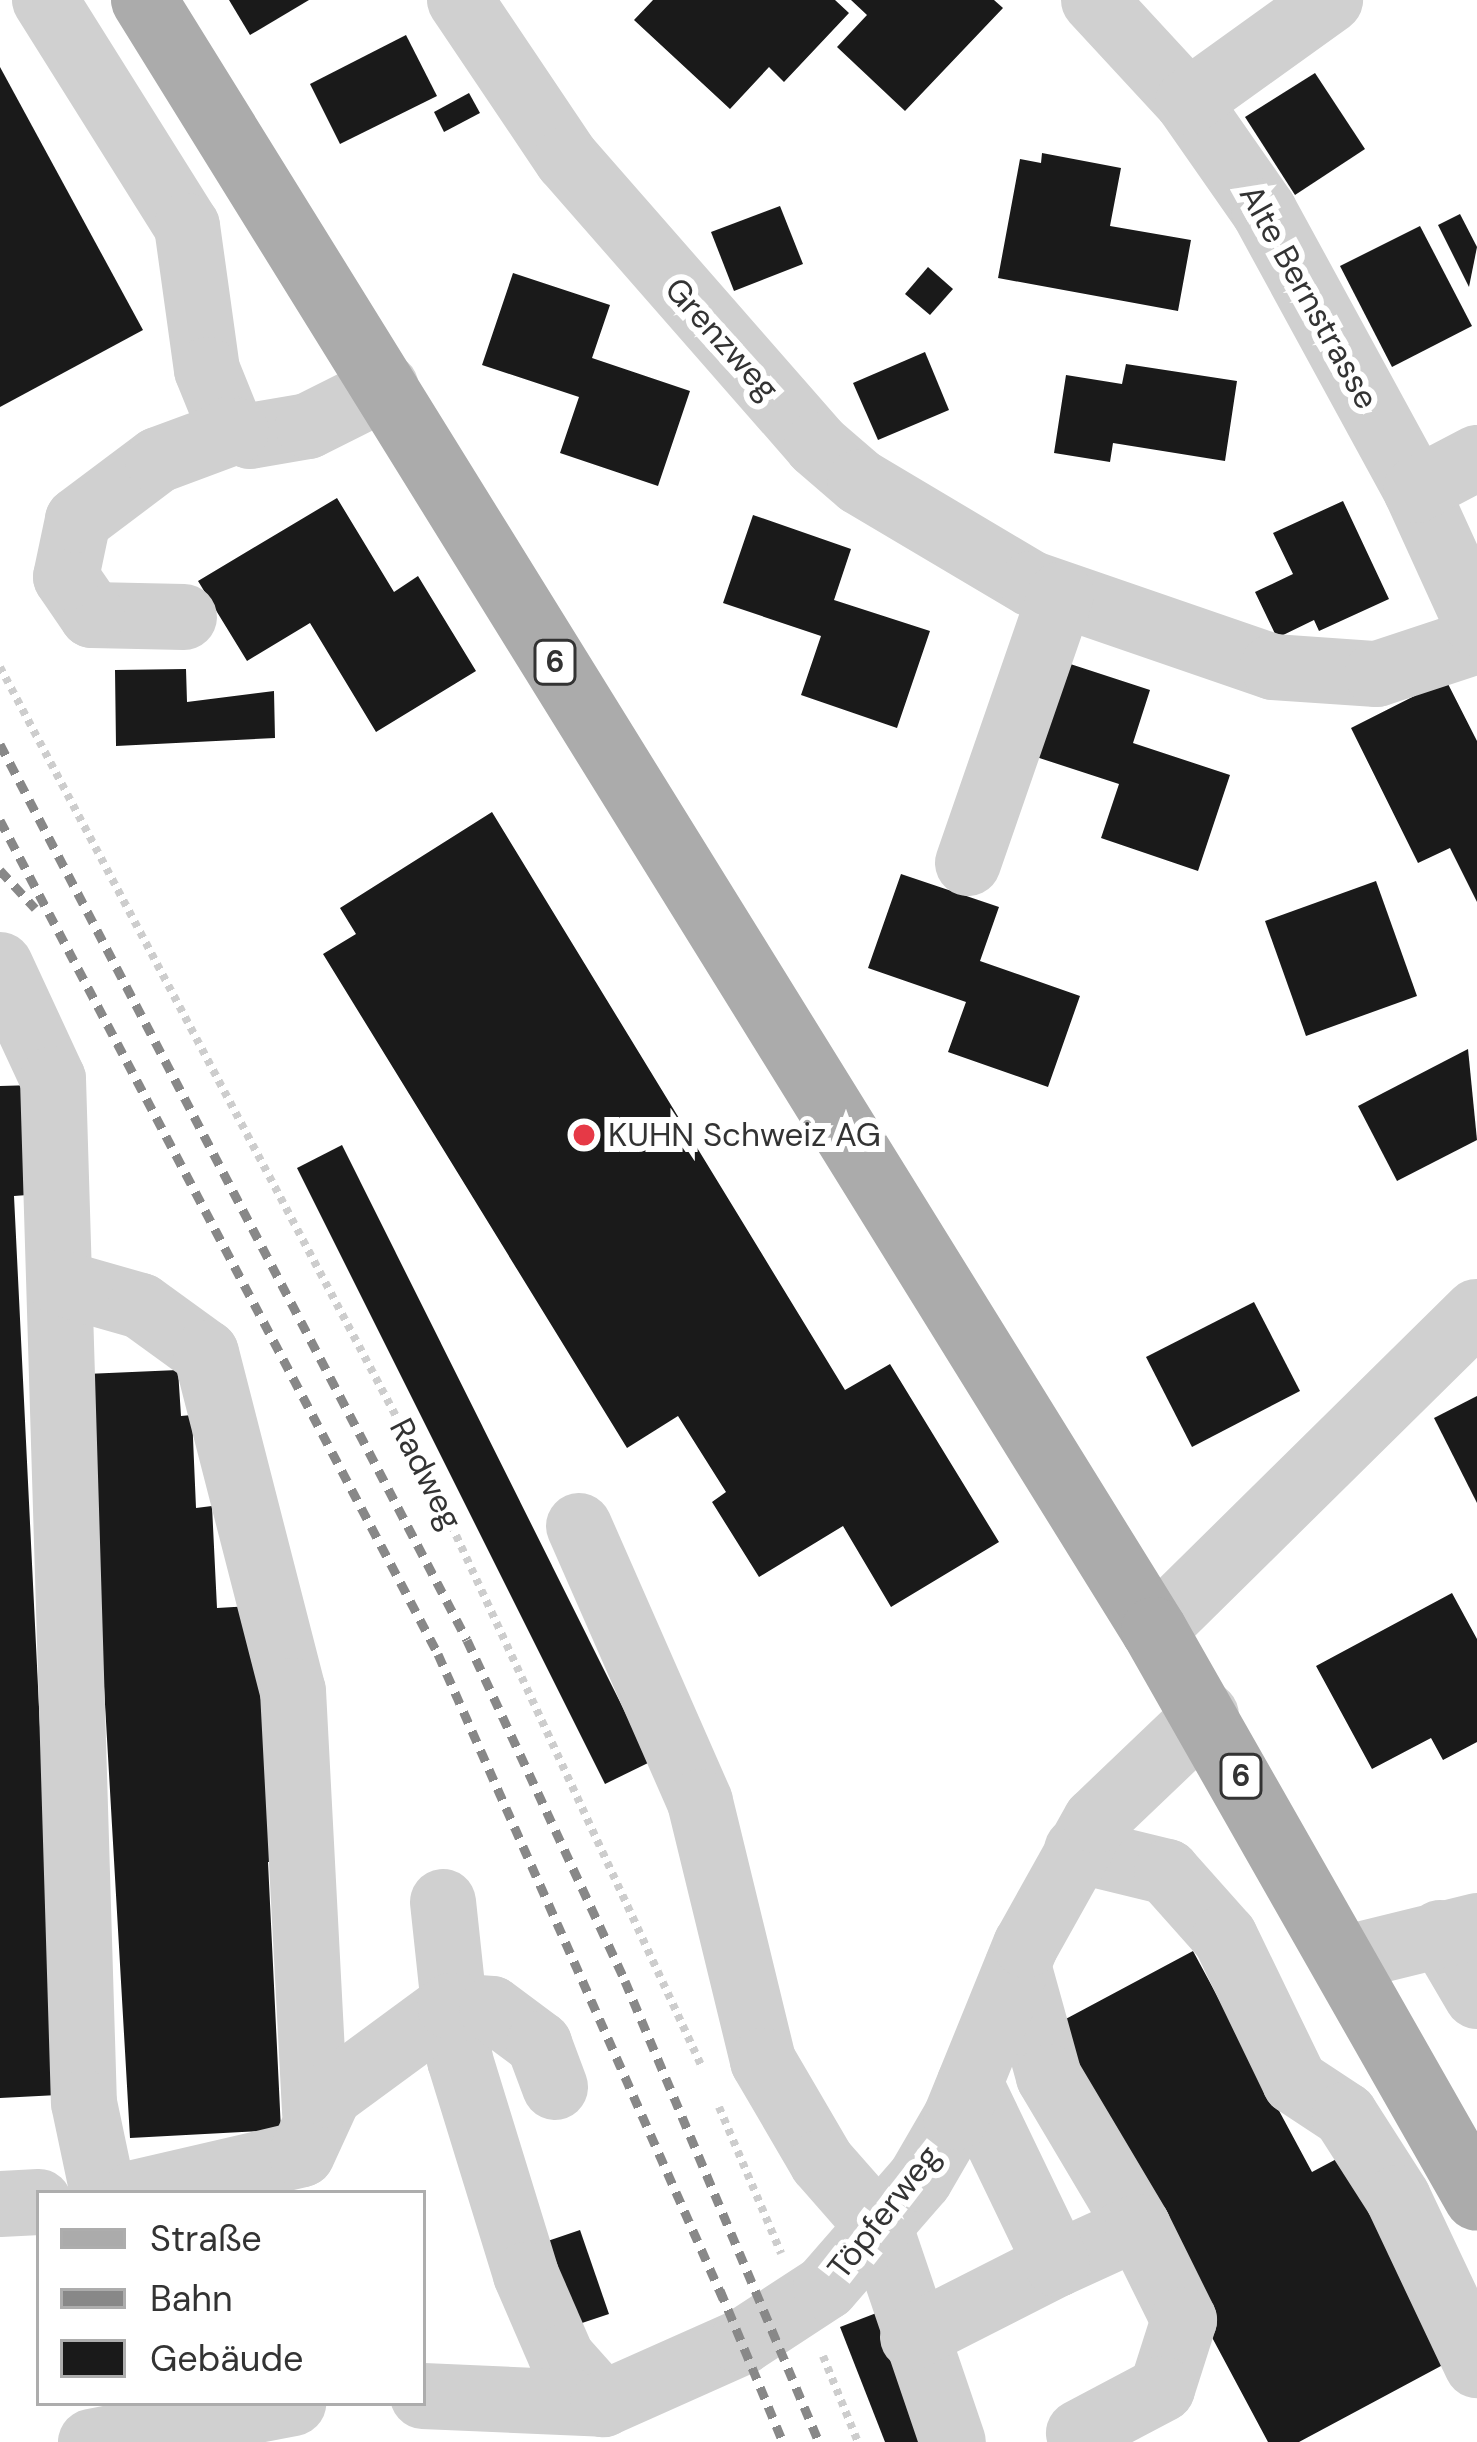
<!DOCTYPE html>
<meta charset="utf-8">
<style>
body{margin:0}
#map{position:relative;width:1477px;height:2442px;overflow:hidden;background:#fff;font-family:"DM Sans",sans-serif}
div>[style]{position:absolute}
.building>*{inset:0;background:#1a1a1a}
.path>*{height:8px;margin-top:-4px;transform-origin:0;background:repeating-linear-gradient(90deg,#cdcdcd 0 6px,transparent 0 12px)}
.minor>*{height:66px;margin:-33px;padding:0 33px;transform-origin:33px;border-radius:33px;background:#d0d0d0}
.major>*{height:66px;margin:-33px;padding:0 33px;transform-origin:33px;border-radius:33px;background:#ababab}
.rail>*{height:9px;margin-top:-4.5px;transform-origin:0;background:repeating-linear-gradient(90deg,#888 0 12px,transparent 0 21px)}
.dots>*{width:33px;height:33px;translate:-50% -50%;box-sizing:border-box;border:6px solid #fff;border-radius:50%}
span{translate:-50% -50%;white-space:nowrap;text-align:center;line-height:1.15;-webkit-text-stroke:12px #fff;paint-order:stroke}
.shield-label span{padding:3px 9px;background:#fff;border:3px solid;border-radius:9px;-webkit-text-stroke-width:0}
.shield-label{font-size:30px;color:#333;font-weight:700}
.street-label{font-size:33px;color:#333}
.poi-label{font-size:33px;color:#333}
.left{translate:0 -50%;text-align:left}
.legend{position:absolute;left:36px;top:2190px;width:390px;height:216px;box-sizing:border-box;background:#fff;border:3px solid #adadad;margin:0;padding:15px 21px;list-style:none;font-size:36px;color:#333}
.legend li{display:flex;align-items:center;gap:24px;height:60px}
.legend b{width:60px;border:3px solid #adadad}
</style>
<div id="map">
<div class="building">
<div style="clip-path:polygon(229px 0,309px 0,250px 35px)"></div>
<div style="clip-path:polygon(653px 0,835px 0,849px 13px,784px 82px,769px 67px,730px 109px,634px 20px)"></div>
<div style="clip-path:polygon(851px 0,994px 0,1003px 8px,905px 111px,837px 47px,867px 15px)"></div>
<div style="clip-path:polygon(406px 35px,437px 96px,340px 144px,310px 84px)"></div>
<div style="clip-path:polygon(0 67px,143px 330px,0 407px)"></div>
<div style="clip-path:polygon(1315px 73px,1365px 149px,1295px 195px,1245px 117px)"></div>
<div style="clip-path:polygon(469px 93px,480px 113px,444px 132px,434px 112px)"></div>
<div style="clip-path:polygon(1042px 153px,1121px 168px,1110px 226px,1191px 240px,1178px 311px,998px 278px,1020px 159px,1041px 163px)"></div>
<div style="clip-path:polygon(780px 206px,803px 264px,734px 291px,711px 232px)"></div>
<div style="clip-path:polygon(1460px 214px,1477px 247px,1469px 287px,1438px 225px)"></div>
<div style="clip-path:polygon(1420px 226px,1472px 326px,1392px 367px,1340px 266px)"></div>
<div style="clip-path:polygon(928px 267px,953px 289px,930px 315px,905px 294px)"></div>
<div style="clip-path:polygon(513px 273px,610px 305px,592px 358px,690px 391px,658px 486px,560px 453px,579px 397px,482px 365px)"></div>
<div style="clip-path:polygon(925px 352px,949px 410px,878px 440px,853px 383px)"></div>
<div style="clip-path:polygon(1126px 364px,1237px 381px,1225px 461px,1113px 443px,1110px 462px,1054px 453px,1066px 375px,1122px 384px)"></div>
<div style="clip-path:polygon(337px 498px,394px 592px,418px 576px,476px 671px,376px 732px,310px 623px,247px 661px,198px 581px)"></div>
<div style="clip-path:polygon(1343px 501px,1389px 599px,1319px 631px,1314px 620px,1277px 638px,1255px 592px,1293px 574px,1273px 533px)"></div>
<div style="clip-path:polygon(753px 515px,851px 549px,834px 600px,930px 631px,897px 728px,801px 695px,821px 636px,723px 603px)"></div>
<div style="clip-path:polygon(1055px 659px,1150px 690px,1133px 743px,1230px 775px,1198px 871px,1101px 838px,1119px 784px,1024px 753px)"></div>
<div style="clip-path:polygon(186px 669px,187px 702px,274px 691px,275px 738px,116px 746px,115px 670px)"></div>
<div style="clip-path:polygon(1446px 680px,1477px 741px,1477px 902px,1450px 848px,1418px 863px,1351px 728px)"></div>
<div style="clip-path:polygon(492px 812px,845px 1390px,890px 1364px,999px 1542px,891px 1607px,843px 1526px,759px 1577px,712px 1502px,726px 1492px,678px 1416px,627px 1448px,323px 954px,356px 934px,340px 908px)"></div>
<div style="clip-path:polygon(901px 874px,999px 907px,980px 961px,1080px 996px,1048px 1087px,948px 1052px,966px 1002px,868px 968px)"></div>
<div style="clip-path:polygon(1376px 881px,1417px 996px,1306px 1036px,1265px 921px)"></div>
<div style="clip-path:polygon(1468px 1049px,1477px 1140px,1397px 1181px,1358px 1106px)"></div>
<div style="clip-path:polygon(35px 1085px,41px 1194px,14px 1196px,58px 2095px,0 2098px,0 1086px)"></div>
<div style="clip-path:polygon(342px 1145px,650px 1762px,605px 1784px,297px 1168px)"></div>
<div style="clip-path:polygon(1254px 1302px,1300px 1391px,1192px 1447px,1146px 1357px)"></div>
<div style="clip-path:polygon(178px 1370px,181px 1416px,192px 1415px,196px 1508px,212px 1506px,217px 1608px,251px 1606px,285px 1861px,268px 1862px,281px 2130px,130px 2138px,86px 1374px)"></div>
<div style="clip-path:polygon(1477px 1396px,1477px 1503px,1434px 1418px)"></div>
<div style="clip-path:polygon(1452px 1593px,1477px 1639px,1477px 1742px,1443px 1760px,1431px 1738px,1372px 1769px,1316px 1666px)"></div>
<div style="clip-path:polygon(1193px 1951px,1312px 2172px,1344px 2155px,1454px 2359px,1299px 2442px,1268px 2442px,1047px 2029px)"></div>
<div style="clip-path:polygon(580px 2230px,609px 2314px,558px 2331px,530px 2247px)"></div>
<div style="clip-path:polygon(879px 2312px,930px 2442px,885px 2442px,840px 2327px)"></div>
</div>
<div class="path">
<div style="left:0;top:667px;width:933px;rotate:62.14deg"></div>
<div style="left:436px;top:1492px;width:631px;rotate:65.18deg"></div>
<div style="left:719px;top:2107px;width:159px;rotate:67deg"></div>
<div style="left:823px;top:2356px;width:93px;rotate:67.9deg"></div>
</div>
<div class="minor">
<div style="left:45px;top:0;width:267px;rotate:57.9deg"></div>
<div style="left:187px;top:226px;width:145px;rotate:82.1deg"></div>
<div style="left:207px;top:370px;width:64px;rotate:67.9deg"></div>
<div style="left:231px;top:429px;width:20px;rotate:20deg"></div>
<div style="left:250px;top:436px;width:59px;rotate:-9.8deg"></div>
<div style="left:308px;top:426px;width:87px;rotate:-26.6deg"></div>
<div style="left:460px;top:0;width:192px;rotate:56.1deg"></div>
<div style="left:567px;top:159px;width:380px;rotate:48.8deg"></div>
<div style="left:817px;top:445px;width:57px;rotate:40.7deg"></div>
<div style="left:860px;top:482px;width:200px;rotate:30.7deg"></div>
<div style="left:1032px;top:584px;width:255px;rotate:19deg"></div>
<div style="left:1273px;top:667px;width:104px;rotate:3.9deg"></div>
<div style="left:1377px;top:674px;width:105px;rotate:-18.3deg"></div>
<div style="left:1094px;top:0;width:139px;rotate:47.3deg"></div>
<div style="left:1188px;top:102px;width:133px;rotate:55.1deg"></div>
<div style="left:1264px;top:211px;width:318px;rotate:61.4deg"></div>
<div style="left:1416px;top:490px;width:147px;rotate:65.5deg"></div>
<div style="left:1188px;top:102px;width:175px;rotate:-35.7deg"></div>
<div style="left:1416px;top:490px;width:69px;rotate:-27.7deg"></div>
<div style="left:184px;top:617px;width:92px;rotate:-178.8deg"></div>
<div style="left:92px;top:615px;width:46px;rotate:-124.4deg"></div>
<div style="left:66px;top:577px;width:58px;rotate:-78.1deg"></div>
<div style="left:78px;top:520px;width:100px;rotate:-36.9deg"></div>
<div style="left:158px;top:460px;width:83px;rotate:-20.4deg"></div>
<div style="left:968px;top:863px;width:284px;rotate:-70.9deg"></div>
<div style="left:0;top:965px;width:126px;rotate:65.1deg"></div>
<div style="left:53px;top:1079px;width:1024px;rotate:88.27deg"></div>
<div style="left:84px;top:2103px;width:92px;rotate:78.1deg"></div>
<div style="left:60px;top:1283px;width:84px;rotate:15.9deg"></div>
<div style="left:141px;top:1306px;width:80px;rotate:35.9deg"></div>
<div style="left:206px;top:1353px;width:349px;rotate:75.6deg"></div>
<div style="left:293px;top:1691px;width:423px;rotate:87deg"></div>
<div style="left:579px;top:1526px;width:301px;rotate:66.3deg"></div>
<div style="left:700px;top:1802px;width:267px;rotate:76.3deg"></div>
<div style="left:763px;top:2061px;width:117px;rotate:59.7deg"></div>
<div style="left:822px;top:2162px;width:88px;rotate:48.7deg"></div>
<div style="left:880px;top:2228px;width:226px;rotate:71.2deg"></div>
<div style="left:1154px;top:1630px;width:453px;rotate:-44.6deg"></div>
<div style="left:1077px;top:1850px;width:93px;rotate:13.7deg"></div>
<div style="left:1167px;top:1872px;width:87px;rotate:48.3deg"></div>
<div style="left:1225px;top:1937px;width:161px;rotate:64.2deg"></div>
<div style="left:1295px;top:2082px;width:60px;rotate:33.4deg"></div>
<div style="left:1345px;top:2115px;width:98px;rotate:57.4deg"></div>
<div style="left:1398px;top:2198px;width:185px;rotate:64.7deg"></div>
<div style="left:443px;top:1902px;width:159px;rotate:83.9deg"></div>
<div style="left:460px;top:2060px;width:225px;rotate:72.9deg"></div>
<div style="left:526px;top:2275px;width:90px;rotate:66.6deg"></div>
<div style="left:562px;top:2358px;width:62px;rotate:48.3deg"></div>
<div style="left:1440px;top:1933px;width:73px;rotate:59.6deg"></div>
<div style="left:1347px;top:1958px;width:134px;rotate:-13.8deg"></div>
<div style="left:1018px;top:1965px;width:116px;rotate:74.5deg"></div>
<div style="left:1049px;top:2077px;width:174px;rotate:59.3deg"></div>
<div style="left:135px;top:2193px;width:171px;rotate:-13.1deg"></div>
<div style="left:302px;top:2154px;width:65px;rotate:-65.4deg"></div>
<div style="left:329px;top:2095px;width:150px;rotate:-36.3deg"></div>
<div style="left:450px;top:2006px;width:42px;rotate:4.1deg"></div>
<div style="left:492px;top:2009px;width:59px;rotate:36.7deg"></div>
<div style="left:539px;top:2044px;width:46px;rotate:69.6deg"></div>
<div style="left:0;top:2204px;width:39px;rotate:-3deg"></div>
<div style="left:1057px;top:2264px;width:89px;rotate:-24.6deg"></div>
<div style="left:1138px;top:2227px;width:104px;rotate:63.7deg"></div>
<div style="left:1184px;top:2320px;width:72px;rotate:107.7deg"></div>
<div style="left:1162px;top:2389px;width:94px;rotate:152.1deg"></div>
<div style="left:913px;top:2337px;width:161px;rotate:-26.9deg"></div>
<div style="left:1057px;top:2264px;width:201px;rotate:-115.7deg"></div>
<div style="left:423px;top:2396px;width:180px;rotate:2.5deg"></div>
<div style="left:603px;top:2404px;width:152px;rotate:-24deg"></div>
<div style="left:742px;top:2342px;width:100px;rotate:-33.2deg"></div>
<div style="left:826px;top:2287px;width:143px;rotate:-49deg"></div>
<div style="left:920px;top:2179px;width:72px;rotate:-59.9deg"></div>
<div style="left:956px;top:2117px;width:186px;rotate:-67.9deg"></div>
<div style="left:1026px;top:1945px;width:143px;rotate:-60.8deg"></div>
<div style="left:1096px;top:1820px;width:152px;rotate:-43.7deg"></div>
<div style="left:91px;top:2442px;width:206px;rotate:-10.9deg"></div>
</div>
<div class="major">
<div style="left:144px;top:0;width:1918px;rotate:58.22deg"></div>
<div style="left:1154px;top:1630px;width:653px;rotate:60.37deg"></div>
</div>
<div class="rail">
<div style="left:0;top:744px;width:1010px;rotate:62.47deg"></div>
<div style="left:467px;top:1640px;width:376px;rotate:65.1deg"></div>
<div style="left:625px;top:1981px;width:500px;rotate:67.18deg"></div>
<div style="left:0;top:820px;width:942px;rotate:62.29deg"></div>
<div style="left:438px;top:1654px;width:710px;rotate:66.14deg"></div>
<div style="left:0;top:870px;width:52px;rotate:47.4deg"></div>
<div style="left:720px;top:2290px;width:165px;rotate:67.5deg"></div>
</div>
<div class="dots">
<div style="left:584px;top:1135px;background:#e63946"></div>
</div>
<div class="shield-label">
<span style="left:555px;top:662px">6</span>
<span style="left:1241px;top:1776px">6</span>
</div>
<div class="street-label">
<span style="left:1309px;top:297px;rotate:61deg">Alte Bernstrasse</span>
<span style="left:722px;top:339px;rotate:48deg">Grenzweg</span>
<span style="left:426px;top:1474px;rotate:63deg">Radweg</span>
<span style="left:884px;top:2212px;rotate:-52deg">Töpferweg</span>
</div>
<div class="poi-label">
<span class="left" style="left:608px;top:1135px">KUHN Schweiz AG</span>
</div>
<ul class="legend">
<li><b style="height:15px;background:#ababab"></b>Straße</li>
<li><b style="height:15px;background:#888"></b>Bahn</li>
<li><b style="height:33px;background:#1a1a1a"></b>Gebäude</li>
</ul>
</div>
